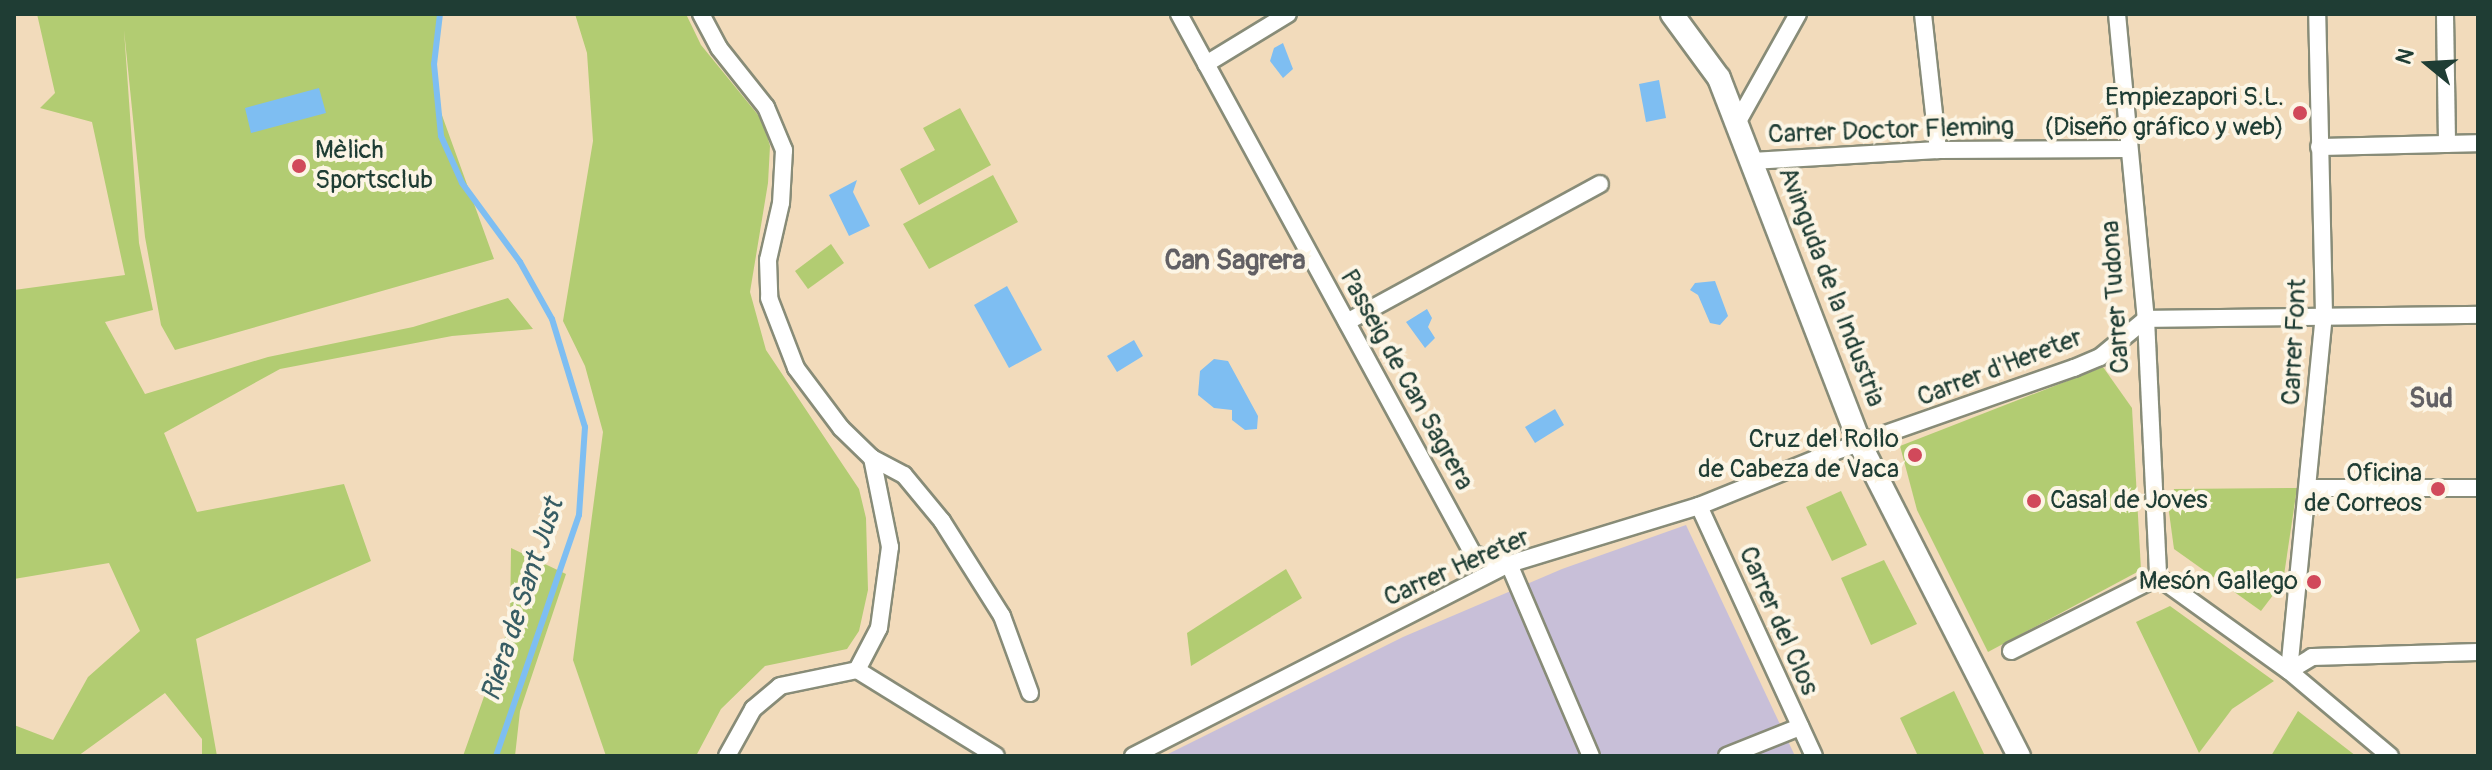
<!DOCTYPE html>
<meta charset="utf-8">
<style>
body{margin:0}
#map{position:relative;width:2492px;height:770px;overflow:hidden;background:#f2dbbb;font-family:Pangolin,sans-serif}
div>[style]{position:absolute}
.industrial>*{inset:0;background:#c8bfd8}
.green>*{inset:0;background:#b2cc72}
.water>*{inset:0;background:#7ebef2}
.stream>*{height:6px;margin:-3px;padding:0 3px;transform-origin:3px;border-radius:3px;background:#7ebef2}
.roads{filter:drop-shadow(2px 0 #888c78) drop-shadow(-2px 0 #888c78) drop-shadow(0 2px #888c78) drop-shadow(0 -2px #888c78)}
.minor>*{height:16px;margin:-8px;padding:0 8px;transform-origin:8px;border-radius:8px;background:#fff}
.tertiary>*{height:22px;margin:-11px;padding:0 11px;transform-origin:11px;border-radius:11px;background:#fff}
.dots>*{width:22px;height:22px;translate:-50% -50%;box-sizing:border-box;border:4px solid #fcf5e5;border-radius:50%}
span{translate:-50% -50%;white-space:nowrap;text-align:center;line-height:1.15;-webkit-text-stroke:8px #fcf5e5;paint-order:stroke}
.poi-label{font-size:26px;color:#1f3d34}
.right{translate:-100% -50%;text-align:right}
.left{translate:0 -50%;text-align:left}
.street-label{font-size:26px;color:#1f3d34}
.neighbourhood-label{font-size:28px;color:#626064;font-weight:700}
.water-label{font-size:28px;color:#375d64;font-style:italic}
.frame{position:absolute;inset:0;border:16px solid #1f3d34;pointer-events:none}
.north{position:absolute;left:2388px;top:24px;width:80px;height:80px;-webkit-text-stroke:6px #fcf5e5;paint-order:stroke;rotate:288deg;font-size:22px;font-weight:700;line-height:32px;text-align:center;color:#1f3d34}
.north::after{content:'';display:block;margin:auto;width:28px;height:36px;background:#1f3d34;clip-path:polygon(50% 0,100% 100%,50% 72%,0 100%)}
</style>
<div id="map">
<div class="industrial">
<div style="clip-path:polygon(1686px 525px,1795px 756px,1164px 756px,1403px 637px,1562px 569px)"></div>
</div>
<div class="green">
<div style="clip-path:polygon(37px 14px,438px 14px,435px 96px,494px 259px,175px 350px,161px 325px,145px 237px,124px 30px,139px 243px,153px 310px,105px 322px,145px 394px,268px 357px,413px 327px,508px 298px,533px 329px,452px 336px,280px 369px,164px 433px,197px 512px,344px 484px,371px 561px,196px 639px,217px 756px,202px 756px,202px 739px,165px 693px,78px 756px,14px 756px,14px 725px,53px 740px,88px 677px,140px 631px,109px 563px,14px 579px,14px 290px,125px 275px,92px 122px,40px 108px,55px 93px)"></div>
<div style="clip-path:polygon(575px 14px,686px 14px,701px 45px,763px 121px,770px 146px,768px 183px,750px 292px,766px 350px,859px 489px,866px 518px,868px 590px,859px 631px,847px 649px,765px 666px,721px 709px,696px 756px,606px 756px,573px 660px,603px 432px,585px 366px,563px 321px,593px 141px,587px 53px)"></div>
<div style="clip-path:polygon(960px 108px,991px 165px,919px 205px,900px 169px,935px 150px,923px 128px)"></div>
<div style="clip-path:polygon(993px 175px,1018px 222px,929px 269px,903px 224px)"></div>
<div style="clip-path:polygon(831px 244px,844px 263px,808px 289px,795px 271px)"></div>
<div style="clip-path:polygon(2103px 367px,2132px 408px,2141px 570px,1988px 652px,1917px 510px,1900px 446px)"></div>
<div style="clip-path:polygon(2297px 488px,2283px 582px,2261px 611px,2174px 549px,2169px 512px,2174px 489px)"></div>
<div style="clip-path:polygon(1841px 491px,1867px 545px,1832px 561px,1806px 507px)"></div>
<div style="clip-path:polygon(511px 548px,566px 574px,520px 711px,515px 756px,463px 756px,510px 623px)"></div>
<div style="clip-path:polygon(1884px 560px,1917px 624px,1871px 645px,1841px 578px)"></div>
<div style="clip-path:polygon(1286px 569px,1302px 598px,1191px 666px,1187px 633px)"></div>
<div style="clip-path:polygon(2170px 606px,2274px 681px,2232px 709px,2199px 753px,2136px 622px)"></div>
<div style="clip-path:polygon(1954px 691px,1985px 756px,1918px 756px,1900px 718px)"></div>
<div style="clip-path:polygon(2298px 711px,2356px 756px,2271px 756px)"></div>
</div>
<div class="water">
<div style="clip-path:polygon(1283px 43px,1293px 69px,1283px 78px,1270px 61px,1274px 48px)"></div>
<div style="clip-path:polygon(1659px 80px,1666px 118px,1646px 122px,1639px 84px)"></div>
<div style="clip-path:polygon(319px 88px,326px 113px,251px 133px,245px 108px)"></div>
<div style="clip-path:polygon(857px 180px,853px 192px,870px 226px,849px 236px,829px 195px)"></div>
<div style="clip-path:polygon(1715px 281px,1728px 316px,1720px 325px,1710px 323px,1698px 295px,1690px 290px,1695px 283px)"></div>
<div style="clip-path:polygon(1007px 286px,1042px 350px,1009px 368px,974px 305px)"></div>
<div style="clip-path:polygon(1427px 309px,1432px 318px,1428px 327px,1435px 338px,1425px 348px,1406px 322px)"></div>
<div style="clip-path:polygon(1134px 340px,1143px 356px,1117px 372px,1107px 356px)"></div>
<div style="clip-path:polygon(1214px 359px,1228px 361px,1258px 416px,1257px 429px,1245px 430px,1232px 420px,1232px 410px,1214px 408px,1198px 395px,1200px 371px)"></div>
<div style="clip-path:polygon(1555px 409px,1564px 425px,1535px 443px,1525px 427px)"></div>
</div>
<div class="stream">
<div style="left:440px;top:14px;width:50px;rotate:96.8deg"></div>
<div style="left:434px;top:64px;width:72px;rotate:84.4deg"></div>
<div style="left:441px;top:136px;width:51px;rotate:65.9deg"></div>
<div style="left:462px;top:183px;width:98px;rotate:53.7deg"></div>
<div style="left:520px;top:262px;width:65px;rotate:60.7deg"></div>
<div style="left:552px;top:319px;width:113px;rotate:73deg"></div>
<div style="left:585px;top:427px;width:88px;rotate:93.9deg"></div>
<div style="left:579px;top:515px;width:255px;rotate:109deg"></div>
</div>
<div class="roads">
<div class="minor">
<div style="left:701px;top:14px;width:38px;rotate:62deg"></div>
<div style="left:719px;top:48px;width:75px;rotate:51.5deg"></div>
<div style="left:766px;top:107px;width:47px;rotate:67.3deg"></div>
<div style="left:784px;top:150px;width:53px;rotate:93.2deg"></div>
<div style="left:781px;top:203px;width:58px;rotate:102.8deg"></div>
<div style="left:768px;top:260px;width:38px;rotate:88deg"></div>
<div style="left:769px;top:298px;width:75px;rotate:68.9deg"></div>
<div style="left:796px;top:368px;width:75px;rotate:53.1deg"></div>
<div style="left:841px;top:428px;width:43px;rotate:44.1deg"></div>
<div style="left:872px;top:458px;width:36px;rotate:28deg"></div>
<div style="left:904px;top:475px;width:60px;rotate:50.4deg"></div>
<div style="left:942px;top:521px;width:112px;rotate:57.7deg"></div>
<div style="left:1002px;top:616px;width:82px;rotate:70deg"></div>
<div style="left:1179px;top:14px;width:615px;rotate:61.43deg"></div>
<div style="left:1473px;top:554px;width:37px;rotate:16deg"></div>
<div style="left:1509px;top:564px;width:209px;rotate:66.9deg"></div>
<div style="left:1923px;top:14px;width:137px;rotate:83.7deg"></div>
<div style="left:2117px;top:14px;width:306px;rotate:84.6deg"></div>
<div style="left:2146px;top:319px;width:258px;rotate:87.3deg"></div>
<div style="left:2445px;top:14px;width:130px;rotate:89.1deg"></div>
<div style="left:1206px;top:64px;width:96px;rotate:-31.4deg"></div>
<div style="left:1737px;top:123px;width:125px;rotate:-60.8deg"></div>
<div style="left:2319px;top:147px;width:159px;rotate:-1.4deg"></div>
<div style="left:1752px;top:161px;width:186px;rotate:-3.4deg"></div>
<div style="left:1938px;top:150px;width:190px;rotate:-0.3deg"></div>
<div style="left:2146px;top:319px;width:332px;rotate:-0.7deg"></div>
<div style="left:1347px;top:322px;width:288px;rotate:-28.6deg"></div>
<div style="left:2308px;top:488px;width:170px"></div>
<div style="left:1699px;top:506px;width:275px;rotate:65.3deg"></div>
<div style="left:2158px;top:577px;width:161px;rotate:35.7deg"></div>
<div style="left:2289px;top:671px;width:132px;rotate:40.1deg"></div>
<div style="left:2011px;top:651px;width:165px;rotate:-26.7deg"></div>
<div style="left:857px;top:670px;width:47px;rotate:-62.4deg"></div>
<div style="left:879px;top:628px;width:82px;rotate:-82.3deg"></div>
<div style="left:890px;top:547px;width:91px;rotate:-101.4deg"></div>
<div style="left:857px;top:670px;width:163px;rotate:31.7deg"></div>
<div style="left:2289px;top:671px;width:359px;rotate:-84.4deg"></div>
<div style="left:2324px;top:314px;width:300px;rotate:-91.3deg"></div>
<div style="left:2289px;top:671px;width:27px;rotate:-31deg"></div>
<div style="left:2312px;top:657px;width:166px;rotate:-1.7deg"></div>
<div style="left:727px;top:756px;width:54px;rotate:-61deg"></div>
<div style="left:753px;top:709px;width:35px;rotate:-40deg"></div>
<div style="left:780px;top:686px;width:79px;rotate:-11.7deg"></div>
<div style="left:1133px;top:756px;width:422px;rotate:-27.1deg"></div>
<div style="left:1509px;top:564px;width:199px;rotate:-17deg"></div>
<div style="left:1699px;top:506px;width:139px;rotate:-22deg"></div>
<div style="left:1828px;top:454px;width:261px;rotate:-19.3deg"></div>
<div style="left:2074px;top:368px;width:28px;rotate:-23deg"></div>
<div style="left:2100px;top:357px;width:60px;rotate:-39.6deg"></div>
<div style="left:1727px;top:756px;width:79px;rotate:-21.7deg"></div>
</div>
<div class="tertiary">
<div style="left:1672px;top:14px;width:79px;rotate:53.7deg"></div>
<div style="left:1719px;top:78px;width:394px;rotate:68.9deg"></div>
<div style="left:1861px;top:446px;width:348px;rotate:63deg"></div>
</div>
</div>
<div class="dots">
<div style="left:2300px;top:113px;background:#d1495b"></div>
<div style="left:299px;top:166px;background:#d1495b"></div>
<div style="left:1915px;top:455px;background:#d1495b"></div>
<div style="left:2438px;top:489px;background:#d1495b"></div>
<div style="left:2034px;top:501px;background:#d1495b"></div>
<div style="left:2314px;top:582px;background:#d1495b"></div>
</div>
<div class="poi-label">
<span class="right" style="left:2284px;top:113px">Empiezapori S.L.<br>(Diseño gráfico y web)</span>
<span class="left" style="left:315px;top:166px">Mèlich<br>Sportsclub</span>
<span class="right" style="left:1899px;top:455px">Cruz del Rollo<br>de Cabeza de Vaca</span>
<span class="right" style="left:2422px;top:489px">Oficina<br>de Correos</span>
<span class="left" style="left:2050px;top:501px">Casal de Joves</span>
<span class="right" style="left:2298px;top:582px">Mesón Gallego</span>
</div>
<div class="street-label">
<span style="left:1891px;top:131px;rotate:-2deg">Carrer Doctor Fleming</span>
<span style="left:1831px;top:287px;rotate:69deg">Avinguda de la Industria</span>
<span style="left:2116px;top:297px;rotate:-94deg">Carrer Tudona</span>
<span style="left:2295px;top:342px;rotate:-87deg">Carrer Font</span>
<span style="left:2000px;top:368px;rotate:-21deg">Carrer d'Hereter</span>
<span style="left:1406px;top:380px;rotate:61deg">Passeig de Can Sagrera</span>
<span style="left:1457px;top:568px;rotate:-24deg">Carrer Hereter</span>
<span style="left:1778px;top:621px;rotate:66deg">Carrer del Clos</span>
</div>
<div class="neighbourhood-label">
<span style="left:1235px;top:261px">Can Sagrera</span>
<span style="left:2431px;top:399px">Sud</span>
</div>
<div class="water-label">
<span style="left:523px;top:600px;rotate:-72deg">Riera de Sant Just</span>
</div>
<div class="frame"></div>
<div class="north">N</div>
</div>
